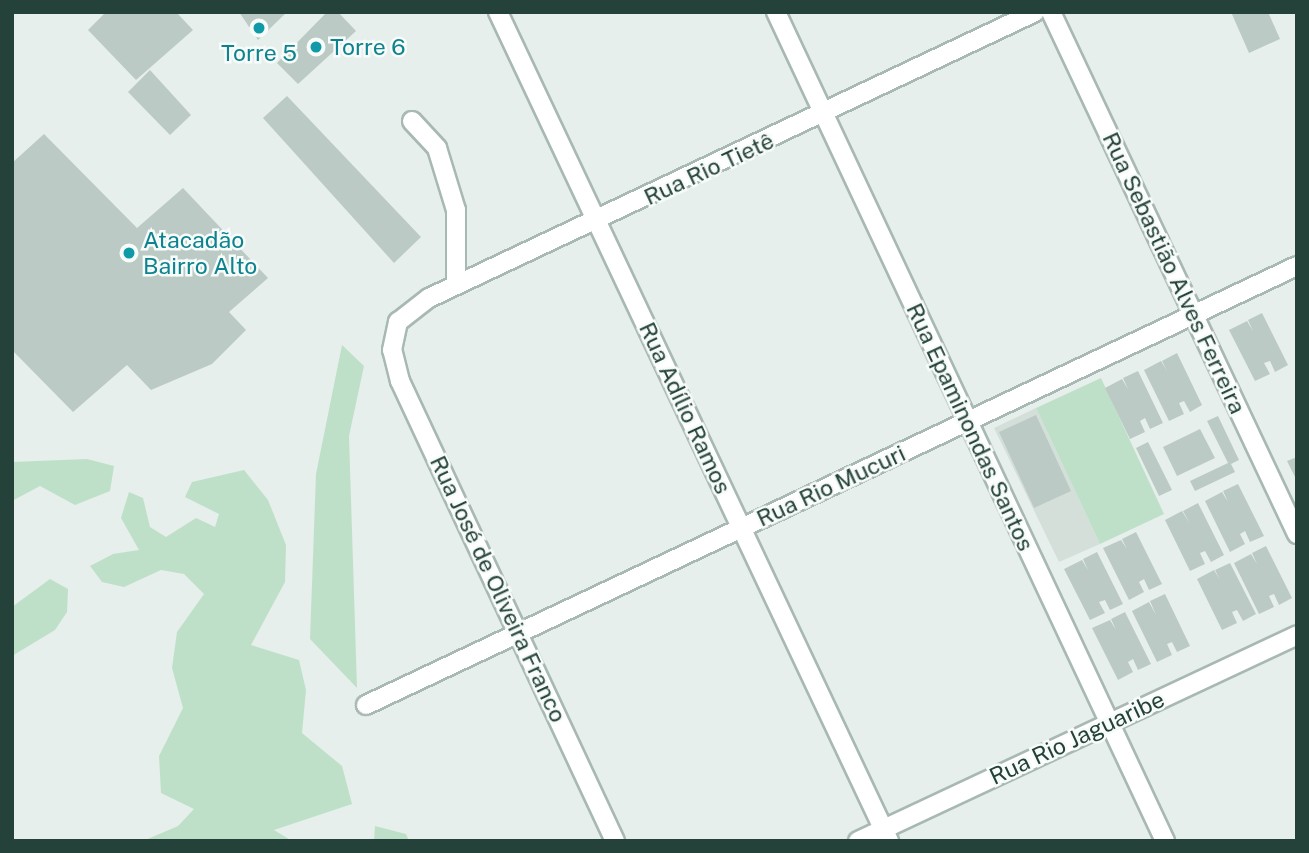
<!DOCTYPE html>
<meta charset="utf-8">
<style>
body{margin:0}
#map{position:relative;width:1309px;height:853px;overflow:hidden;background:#e6efeb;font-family:"Public Sans",sans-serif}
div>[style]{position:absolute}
.built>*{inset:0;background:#d4dfda}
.green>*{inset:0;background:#bfe0c8}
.building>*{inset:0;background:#bbcac4}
.roads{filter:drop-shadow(2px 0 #a8b8b2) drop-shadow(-2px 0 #a8b8b2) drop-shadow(0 2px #a8b8b2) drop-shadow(0 -2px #a8b8b2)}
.minor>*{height:18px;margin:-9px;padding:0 9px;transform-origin:9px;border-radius:9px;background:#fff}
.dots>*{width:19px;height:19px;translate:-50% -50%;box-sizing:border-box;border:4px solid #f7fbf9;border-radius:50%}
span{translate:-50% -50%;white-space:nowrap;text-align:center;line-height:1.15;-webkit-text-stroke:5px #f7fbf9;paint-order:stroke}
.culture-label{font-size:23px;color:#0d838f}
.left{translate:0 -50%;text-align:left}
.street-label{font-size:23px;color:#24423a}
.frame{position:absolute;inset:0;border:14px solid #24423a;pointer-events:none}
</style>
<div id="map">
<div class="built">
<div style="clip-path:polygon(1036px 408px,1100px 544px,1059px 562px,994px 428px)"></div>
</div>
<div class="green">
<div style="clip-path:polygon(342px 345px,364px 366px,349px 436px,357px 688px,310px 639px,316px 474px)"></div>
<div style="clip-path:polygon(1101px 378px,1164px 514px,1100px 544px,1036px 408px)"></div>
<div style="clip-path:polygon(87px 459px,114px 466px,110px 491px,75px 505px,40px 486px,12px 501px,12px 462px)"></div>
<div style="clip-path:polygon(244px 470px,268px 500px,286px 545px,285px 582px,251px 645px,299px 660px,306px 690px,302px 733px,342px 766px,352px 804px,274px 830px,292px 841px,143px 841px,178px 826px,194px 809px,161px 793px,159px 756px,183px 708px,172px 668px,177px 632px,204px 594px,184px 574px,161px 570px,124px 587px,102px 582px,90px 566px,113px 554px,139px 550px,121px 518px,129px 492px,143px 498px,150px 527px,166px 537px,196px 518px,215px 527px,219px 514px,185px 497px,192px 482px)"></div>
<div style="clip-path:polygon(50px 579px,68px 589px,67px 612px,55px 630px,12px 656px,12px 607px)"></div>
<div style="clip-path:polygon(375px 826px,406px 834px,409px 841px,374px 841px)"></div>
</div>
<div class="building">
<div style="clip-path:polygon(106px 12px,176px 12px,193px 30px,136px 80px,88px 30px)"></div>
<div style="clip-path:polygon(239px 12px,287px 12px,258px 40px)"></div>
<div style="clip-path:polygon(327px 12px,338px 12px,356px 31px,298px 84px,277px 63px)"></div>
<div style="clip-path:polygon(1231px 12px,1268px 12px,1280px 39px,1249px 53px)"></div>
<div style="clip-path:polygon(150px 70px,191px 115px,170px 135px,128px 92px)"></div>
<div style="clip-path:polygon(287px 96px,421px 237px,394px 263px,263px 118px)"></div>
<div style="clip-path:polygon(44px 134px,137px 228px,183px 188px,268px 278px,229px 312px,246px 330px,212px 364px,151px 390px,127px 365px,73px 412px,12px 350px,12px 163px)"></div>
<div style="clip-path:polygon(1262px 313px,1288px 365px,1275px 372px,1270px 361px,1264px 363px,1270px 374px,1255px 381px,1229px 330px,1247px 321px,1253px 331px,1248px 320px)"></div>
<div style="clip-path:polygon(1177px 353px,1202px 405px,1190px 412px,1184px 401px,1179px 403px,1184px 414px,1169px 421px,1144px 370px,1161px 361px,1167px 371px,1162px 361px)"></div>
<div style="clip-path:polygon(1138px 371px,1163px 423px,1150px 429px,1145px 418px,1140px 421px,1145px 432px,1130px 439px,1105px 388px,1122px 379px,1128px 389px,1123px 378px)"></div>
<div style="clip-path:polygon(1036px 415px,1071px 491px,1034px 508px,999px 432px)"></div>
<div style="clip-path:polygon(1218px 416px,1239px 460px,1231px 464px,1235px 472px,1195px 491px,1190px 481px,1228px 463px,1207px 421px)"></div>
<div style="clip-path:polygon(1200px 429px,1215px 458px,1177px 476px,1163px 447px)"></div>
<div style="clip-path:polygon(1148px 442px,1172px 490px,1159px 496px,1136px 448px)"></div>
<div style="clip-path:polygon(1297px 457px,1297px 481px,1287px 461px)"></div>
<div style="clip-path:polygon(1238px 484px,1264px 536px,1250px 542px,1245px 531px,1240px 534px,1245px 544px,1230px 552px,1205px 501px,1222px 492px,1228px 502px,1223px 491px)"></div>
<div style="clip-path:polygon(1198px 503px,1224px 555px,1211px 562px,1205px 551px,1200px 553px,1205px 564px,1190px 571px,1165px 520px,1182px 511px,1190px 524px,1183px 511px)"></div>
<div style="clip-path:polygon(1136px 532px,1162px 584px,1149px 590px,1144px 579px,1139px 582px,1144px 592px,1129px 600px,1103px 548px,1121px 540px,1127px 549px,1122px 539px)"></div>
<div style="clip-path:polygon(1266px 546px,1292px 598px,1279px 605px,1274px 594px,1269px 596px,1274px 607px,1259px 614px,1234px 563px,1251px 554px,1257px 564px,1252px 553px)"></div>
<div style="clip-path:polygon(1097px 552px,1123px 604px,1110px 610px,1105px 600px,1099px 602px,1105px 613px,1090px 620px,1064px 569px,1082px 560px,1088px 570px,1083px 559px)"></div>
<div style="clip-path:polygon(1230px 563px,1256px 614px,1243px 621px,1237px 610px,1232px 612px,1237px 623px,1222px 630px,1197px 579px,1214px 570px,1220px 580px,1215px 570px)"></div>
<div style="clip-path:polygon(1165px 594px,1190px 646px,1177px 652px,1172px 642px,1167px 644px,1172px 655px,1157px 662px,1132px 611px,1149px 602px,1156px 615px,1150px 601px)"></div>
<div style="clip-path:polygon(1125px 612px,1151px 664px,1138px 670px,1133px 659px,1128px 662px,1133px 672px,1118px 680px,1092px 628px,1110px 620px,1116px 630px,1111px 619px)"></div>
</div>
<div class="roads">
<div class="minor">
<div style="left:498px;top:12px;width:917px;rotate:64.75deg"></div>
<div style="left:776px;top:12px;width:916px;rotate:64.86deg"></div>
<div style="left:1051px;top:12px;width:577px;rotate:64.77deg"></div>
<div style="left:412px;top:121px;width:37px;rotate:47deg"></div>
<div style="left:437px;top:148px;width:65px;rotate:73deg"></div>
<div style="left:456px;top:210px;width:75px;rotate:90deg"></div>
<div style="left:366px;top:705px;width:1029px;rotate:-25.25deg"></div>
<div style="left:615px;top:841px;width:508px;rotate:-115.05deg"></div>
<div style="left:400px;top:381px;width:32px;rotate:-104deg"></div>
<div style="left:392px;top:350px;width:29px;rotate:-78deg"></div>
<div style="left:398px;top:322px;width:39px;rotate:-38deg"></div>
<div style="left:429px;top:298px;width:670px;rotate:-25.26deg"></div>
<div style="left:858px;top:841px;width:485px;rotate:-25.1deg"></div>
</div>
</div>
<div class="dots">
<div style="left:259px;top:28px;background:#0f9aa8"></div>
<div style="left:316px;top:47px;background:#0f9aa8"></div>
<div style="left:129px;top:253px;background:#0f9aa8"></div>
</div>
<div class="culture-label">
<span class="left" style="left:330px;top:47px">Torre 6</span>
<span style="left:259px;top:53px">Torre 5</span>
<span class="left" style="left:143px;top:253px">Atacadão<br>Bairro Alto</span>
</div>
<div class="street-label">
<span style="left:709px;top:169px;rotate:-25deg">Rua Rio Tietê</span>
<span style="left:1174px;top:273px;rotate:65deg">Rua Sebastião Alves Ferreira</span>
<span style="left:685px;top:408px;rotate:65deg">Rua Adílio Ramos</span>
<span style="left:970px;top:427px;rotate:65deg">Rua Epaminondas Santos</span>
<span style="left:831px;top:486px;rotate:-25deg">Rua Rio Mucuri</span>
<span style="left:498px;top:589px;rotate:65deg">Rua José de Oliveira Franco</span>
<span style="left:1077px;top:738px;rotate:-25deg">Rua Rio Jaguaribe</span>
</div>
<div class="frame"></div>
</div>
